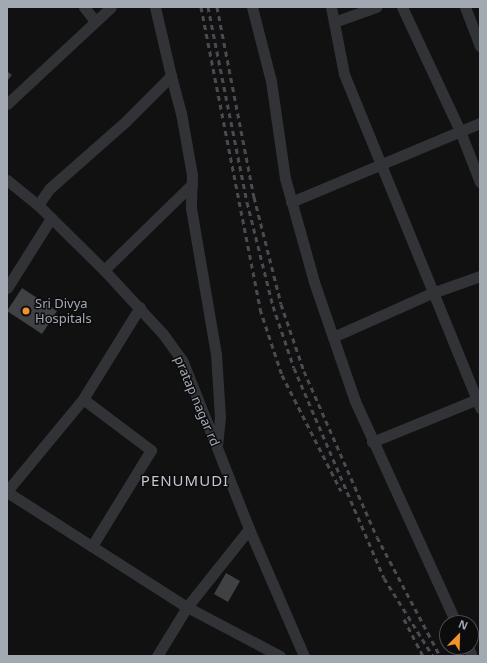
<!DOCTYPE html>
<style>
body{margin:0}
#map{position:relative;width:487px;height:663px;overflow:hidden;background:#111112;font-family:"Noto Sans",sans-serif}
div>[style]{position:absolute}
.building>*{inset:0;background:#3f4145}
.minor>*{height:11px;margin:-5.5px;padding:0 5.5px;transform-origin:5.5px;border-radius:5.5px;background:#323337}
.rail>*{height:3px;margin-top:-1.5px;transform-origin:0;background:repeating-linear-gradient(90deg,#494b50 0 5px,transparent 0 9px)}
.dots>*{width:11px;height:11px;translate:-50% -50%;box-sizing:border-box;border:2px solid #0c0c0d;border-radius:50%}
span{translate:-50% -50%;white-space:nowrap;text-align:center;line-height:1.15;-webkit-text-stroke:3px #0c0c0d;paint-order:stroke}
.poi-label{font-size:13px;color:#a2a9b3}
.left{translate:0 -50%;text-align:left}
.street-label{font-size:13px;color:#a2a9b3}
.quarter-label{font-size:15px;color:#c3c8cf;letter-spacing:1px}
.frame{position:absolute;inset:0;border:8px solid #a2a9b3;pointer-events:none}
.north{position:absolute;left:439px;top:615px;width:40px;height:40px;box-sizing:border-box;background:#0c0c0d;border:1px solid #484b4f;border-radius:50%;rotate:23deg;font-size:11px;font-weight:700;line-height:16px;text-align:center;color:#a2a9b3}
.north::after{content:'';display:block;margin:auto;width:14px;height:18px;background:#f29329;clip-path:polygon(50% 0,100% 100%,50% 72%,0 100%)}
</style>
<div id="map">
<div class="building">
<div style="clip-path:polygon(7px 71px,12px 75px,7px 81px)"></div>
<div style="clip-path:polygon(22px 288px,57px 311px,42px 334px,7px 311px)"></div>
<div style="clip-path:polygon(226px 573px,240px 581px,228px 602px,214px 594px)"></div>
</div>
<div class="minor">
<div style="left:84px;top:7px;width:18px;rotate:52deg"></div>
<div style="left:155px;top:7px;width:71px;rotate:76.9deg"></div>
<div style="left:252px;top:7px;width:76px;rotate:75.6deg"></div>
<div style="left:271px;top:81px;width:98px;rotate:81.8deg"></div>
<div style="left:285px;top:178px;width:108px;rotate:74.4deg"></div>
<div style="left:314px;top:282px;width:126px;rotate:71deg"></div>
<div style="left:355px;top:401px;width:244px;rotate:65.5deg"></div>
<div style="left:331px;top:7px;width:68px;rotate:79deg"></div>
<div style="left:344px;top:74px;width:361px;rotate:67.8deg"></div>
<div style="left:402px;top:7px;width:137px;rotate:64.9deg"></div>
<div style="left:460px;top:131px;width:55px;rotate:68.6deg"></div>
<div style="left:465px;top:7px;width:42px;rotate:69deg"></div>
<div style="left:334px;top:22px;width:45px;rotate:-19.7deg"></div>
<div style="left:7px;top:104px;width:142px;rotate:-43deg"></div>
<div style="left:7px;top:180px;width:40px;rotate:39deg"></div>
<div style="left:38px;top:205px;width:93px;rotate:44.6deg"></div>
<div style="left:104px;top:270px;width:87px;rotate:47.3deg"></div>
<div style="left:163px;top:334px;width:34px;rotate:54deg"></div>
<div style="left:183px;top:362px;width:180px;rotate:68.4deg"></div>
<div style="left:249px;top:529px;width:100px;rotate:128.5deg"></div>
<div style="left:187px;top:607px;width:57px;rotate:121.5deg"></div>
<div style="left:291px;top:202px;width:205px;rotate:-22.7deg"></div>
<div style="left:38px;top:205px;width:19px;rotate:-55deg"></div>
<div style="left:49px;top:189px;width:103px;rotate:-41.4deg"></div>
<div style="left:126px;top:121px;width:64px;rotate:-45deg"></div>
<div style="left:171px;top:76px;width:38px;rotate:75deg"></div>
<div style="left:181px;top:113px;width:63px;rotate:79.9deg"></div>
<div style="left:192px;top:175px;width:33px;rotate:92deg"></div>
<div style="left:191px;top:208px;width:148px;rotate:80.3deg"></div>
<div style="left:216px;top:354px;width:63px;rotate:86.4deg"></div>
<div style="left:220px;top:417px;width:30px;rotate:96deg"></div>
<div style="left:104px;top:270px;width:123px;rotate:-44.3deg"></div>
<div style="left:7px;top:288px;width:83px;rotate:-57.8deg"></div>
<div style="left:333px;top:337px;width:108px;rotate:-24deg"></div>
<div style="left:432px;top:293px;width:51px;rotate:-19.5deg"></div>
<div style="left:83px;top:399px;width:85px;rotate:36.9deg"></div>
<div style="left:151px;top:450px;width:113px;rotate:121.6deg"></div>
<div style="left:372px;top:442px;width:117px;rotate:-22.2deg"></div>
<div style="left:7px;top:491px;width:119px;rotate:-50.4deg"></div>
<div style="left:83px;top:399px;width:108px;rotate:-58.2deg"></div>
<div style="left:7px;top:492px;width:214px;rotate:32.6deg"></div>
<div style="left:187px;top:607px;width:105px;rotate:27.8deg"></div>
<div style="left:249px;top:529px;width:138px;rotate:66.6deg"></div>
<div style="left:468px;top:647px;width:10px;rotate:66deg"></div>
</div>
<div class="rail">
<div style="left:201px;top:7px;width:308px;rotate:78.9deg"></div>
<div style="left:260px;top:309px;width:70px;rotate:71.6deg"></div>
<div style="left:282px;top:375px;width:130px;rotate:63deg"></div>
<div style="left:208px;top:7px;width:199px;rotate:78.7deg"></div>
<div style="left:247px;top:202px;width:107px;rotate:76deg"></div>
<div style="left:273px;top:306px;width:65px;rotate:71.3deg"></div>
<div style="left:294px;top:368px;width:228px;rotate:66.8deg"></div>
<div style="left:384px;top:578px;width:92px;rotate:57.9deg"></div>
<div style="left:217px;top:7px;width:194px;rotate:79deg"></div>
<div style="left:254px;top:197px;width:110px;rotate:75.8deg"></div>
<div style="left:281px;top:304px;width:71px;rotate:71.1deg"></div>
<div style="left:304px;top:371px;width:181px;rotate:66.3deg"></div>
<div style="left:377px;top:537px;width:135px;rotate:62.1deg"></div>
<div style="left:404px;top:619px;width:42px;rotate:62.8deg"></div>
</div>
<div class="dots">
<div style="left:26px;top:311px;background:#f29329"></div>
</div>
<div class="poi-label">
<span class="left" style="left:35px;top:311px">Sri Divya<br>Hospitals</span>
</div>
<div class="street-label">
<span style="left:197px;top:401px;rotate:67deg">pratap nagar rd</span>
</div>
<div class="quarter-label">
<span style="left:185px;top:481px">PENUMUDI</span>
</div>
<div class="frame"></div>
<div class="north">N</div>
</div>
